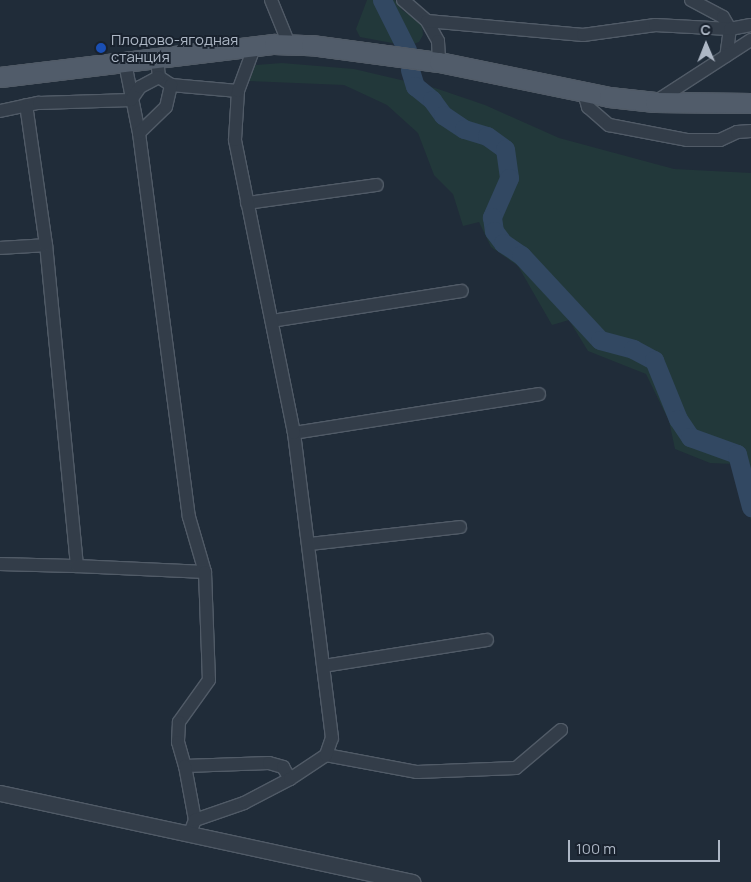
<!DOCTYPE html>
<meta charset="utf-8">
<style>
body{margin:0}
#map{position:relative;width:751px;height:882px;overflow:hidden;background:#202c39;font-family:Manrope,sans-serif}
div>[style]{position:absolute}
.green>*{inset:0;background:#22383a}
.river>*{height:19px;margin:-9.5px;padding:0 9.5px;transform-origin:9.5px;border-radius:9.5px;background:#324862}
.roads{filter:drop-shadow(1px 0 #515b67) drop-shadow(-1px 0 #515b67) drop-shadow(0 1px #515b67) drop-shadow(0 -1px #515b67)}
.minor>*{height:12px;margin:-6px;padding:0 6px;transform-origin:6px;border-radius:6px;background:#333d49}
.tertiary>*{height:15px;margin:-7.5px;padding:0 7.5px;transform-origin:7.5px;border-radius:7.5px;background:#333d49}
.primary>*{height:19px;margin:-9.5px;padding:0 9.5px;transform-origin:9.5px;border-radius:9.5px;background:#515c6a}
.dots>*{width:14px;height:14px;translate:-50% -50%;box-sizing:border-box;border:2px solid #19222e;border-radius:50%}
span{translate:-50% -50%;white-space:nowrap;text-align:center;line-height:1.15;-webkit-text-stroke:4px #19222e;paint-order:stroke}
.poi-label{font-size:15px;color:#aeb8c6}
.left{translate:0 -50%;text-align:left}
.north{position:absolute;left:681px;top:20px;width:50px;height:50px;-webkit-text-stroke:4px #19222e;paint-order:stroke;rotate:359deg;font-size:14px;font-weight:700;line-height:20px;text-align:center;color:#aeb8c6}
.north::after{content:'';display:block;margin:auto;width:18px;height:22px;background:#aeb8c6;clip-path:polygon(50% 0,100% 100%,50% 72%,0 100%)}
.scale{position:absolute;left:568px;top:840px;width:152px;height:22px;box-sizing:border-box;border:2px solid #aeb8c6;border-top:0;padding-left:6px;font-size:15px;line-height:18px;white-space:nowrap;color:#aeb8c6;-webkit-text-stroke:4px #19222e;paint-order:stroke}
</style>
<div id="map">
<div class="green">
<div style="clip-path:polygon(367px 0,395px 0,402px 10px,422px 23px,423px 35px,419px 42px,408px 46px,360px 37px,356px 29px)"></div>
<div style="clip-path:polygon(282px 63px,354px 69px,435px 88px,485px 105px,559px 138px,674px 169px,751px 173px,751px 521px,733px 464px,710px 463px,675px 449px,669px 421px,646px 374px,588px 351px,569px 320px,552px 325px,518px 266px,491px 247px,479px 222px,463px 226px,453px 194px,434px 175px,418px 133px,387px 105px,344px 85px,249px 81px,248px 72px,256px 65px)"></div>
</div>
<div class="river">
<div style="left:382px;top:0;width:56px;rotate:63.4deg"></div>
<div style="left:410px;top:70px;width:17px;rotate:73deg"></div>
<div style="left:415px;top:86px;width:22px;rotate:39deg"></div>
<div style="left:432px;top:100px;width:19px;rotate:54deg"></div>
<div style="left:443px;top:115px;width:25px;rotate:34deg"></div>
<div style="left:464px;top:129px;width:24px;rotate:17deg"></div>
<div style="left:487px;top:136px;width:22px;rotate:36deg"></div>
<div style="left:505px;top:149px;width:29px;rotate:82deg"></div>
<div style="left:509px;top:178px;width:43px;rotate:113.6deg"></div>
<div style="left:492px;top:217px;width:14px;rotate:82deg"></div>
<div style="left:494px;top:231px;width:15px;rotate:53deg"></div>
<div style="left:503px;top:243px;width:22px;rotate:34deg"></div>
<div style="left:521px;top:255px;width:116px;rotate:47.1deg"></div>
<div style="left:600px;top:340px;width:34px;rotate:15deg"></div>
<div style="left:633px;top:349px;width:24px;rotate:28deg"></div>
<div style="left:654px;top:360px;width:64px;rotate:67.9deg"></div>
<div style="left:678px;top:419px;width:22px;rotate:56deg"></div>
<div style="left:690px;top:437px;width:50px;rotate:19.9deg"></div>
<div style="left:737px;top:454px;width:55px;rotate:75.2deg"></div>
</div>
<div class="roads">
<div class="minor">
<div style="left:271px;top:0;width:48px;rotate:67.8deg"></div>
<div style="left:403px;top:0;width:32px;rotate:41deg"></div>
<div style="left:427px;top:21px;width:23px;rotate:61deg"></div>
<div style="left:438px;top:41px;width:21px;rotate:87deg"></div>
<div style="left:691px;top:0;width:36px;rotate:28deg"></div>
<div style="left:723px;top:17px;width:14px;rotate:60deg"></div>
<div style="left:730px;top:29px;width:27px;rotate:98deg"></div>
<div style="left:427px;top:21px;width:157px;rotate:5.1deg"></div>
<div style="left:583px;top:35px;width:73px;rotate:-7.9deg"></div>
<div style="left:655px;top:25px;width:75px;rotate:3.1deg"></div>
<div style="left:730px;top:29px;width:21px;rotate:-11deg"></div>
<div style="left:125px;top:63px;width:71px;rotate:78.7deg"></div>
<div style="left:139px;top:133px;width:387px;rotate:82.6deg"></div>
<div style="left:189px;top:517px;width:57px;rotate:73.8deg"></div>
<div style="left:158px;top:68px;width:9px;rotate:84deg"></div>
<div style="left:159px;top:77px;width:14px;rotate:34deg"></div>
<div style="left:171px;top:85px;width:67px;rotate:5.1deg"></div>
<div style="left:584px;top:93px;width:15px;rotate:74deg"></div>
<div style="left:588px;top:107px;width:28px;rotate:41deg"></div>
<div style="left:609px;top:125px;width:79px;rotate:10.9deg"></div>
<div style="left:687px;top:140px;width:33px"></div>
<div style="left:720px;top:140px;width:19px;rotate:-25deg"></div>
<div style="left:737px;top:132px;width:14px;rotate:-4deg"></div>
<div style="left:655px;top:102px;width:114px;rotate:-32.9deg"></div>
<div style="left:0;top:111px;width:40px;rotate:-12deg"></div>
<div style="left:39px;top:103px;width:92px;rotate:-1.9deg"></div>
<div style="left:131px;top:100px;width:16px;rotate:-55deg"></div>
<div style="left:140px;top:87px;width:21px;rotate:-28deg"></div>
<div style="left:139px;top:133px;width:37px;rotate:-44deg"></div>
<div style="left:166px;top:107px;width:23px;rotate:-77deg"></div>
<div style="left:247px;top:203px;width:131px;rotate:-7.9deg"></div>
<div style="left:0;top:248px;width:46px;rotate:-3.7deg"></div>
<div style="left:272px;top:321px;width:192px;rotate:-9deg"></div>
<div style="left:294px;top:433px;width:248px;rotate:-9deg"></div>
<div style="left:309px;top:544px;width:152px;rotate:-6.4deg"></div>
<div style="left:0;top:564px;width:77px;rotate:1.5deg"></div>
<div style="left:77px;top:566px;width:322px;rotate:-95.5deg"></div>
<div style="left:46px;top:245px;width:141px;rotate:-98.1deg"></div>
<div style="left:77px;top:566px;width:128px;rotate:2.7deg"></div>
<div style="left:205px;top:572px;width:108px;rotate:87.9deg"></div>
<div style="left:209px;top:680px;width:52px;rotate:125.5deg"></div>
<div style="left:179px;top:722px;width:20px;rotate:93deg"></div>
<div style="left:178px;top:742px;width:25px;rotate:74deg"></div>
<div style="left:185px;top:766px;width:84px;rotate:-2deg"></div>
<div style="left:269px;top:763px;width:15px;rotate:16deg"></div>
<div style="left:283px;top:767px;width:14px;rotate:60deg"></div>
<div style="left:324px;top:666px;width:165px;rotate:-9.1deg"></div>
<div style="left:326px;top:755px;width:93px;rotate:10.6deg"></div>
<div style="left:417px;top:772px;width:99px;rotate:-2.3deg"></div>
<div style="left:516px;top:768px;width:59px;rotate:-40.2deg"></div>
<div style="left:185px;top:766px;width:55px;rotate:79.5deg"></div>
<div style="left:190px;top:833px;width:14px;rotate:-69deg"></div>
<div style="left:195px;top:820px;width:52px;rotate:-19.1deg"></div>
<div style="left:244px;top:803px;width:52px;rotate:-27.6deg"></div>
<div style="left:290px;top:779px;width:43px;rotate:-33.7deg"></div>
<div style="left:326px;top:755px;width:18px;rotate:-71deg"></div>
<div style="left:332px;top:738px;width:307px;rotate:-97.1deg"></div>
<div style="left:294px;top:433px;width:299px;rotate:-101.4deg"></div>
<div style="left:235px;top:140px;width:49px;rotate:-86.5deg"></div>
<div style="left:238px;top:91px;width:49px;rotate:-69.7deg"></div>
</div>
<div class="tertiary">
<div style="left:0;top:793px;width:422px;rotate:12.2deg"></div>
</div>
<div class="primary">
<div style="left:0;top:77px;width:276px;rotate:-6.9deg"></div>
<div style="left:274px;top:44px;width:37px;rotate:2deg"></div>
<div style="left:311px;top:45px;width:129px;rotate:7.6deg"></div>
<div style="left:439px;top:62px;width:174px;rotate:11.6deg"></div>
<div style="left:609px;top:97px;width:46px;rotate:6.2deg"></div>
<div style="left:655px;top:102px;width:96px;rotate:0.6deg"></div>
</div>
</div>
<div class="dots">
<div style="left:101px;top:48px;background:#1a4fb4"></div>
</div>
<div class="poi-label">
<span class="left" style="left:111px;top:48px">Плодово-ягодная<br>станция</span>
</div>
<div class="north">С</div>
<div class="scale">100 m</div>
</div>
